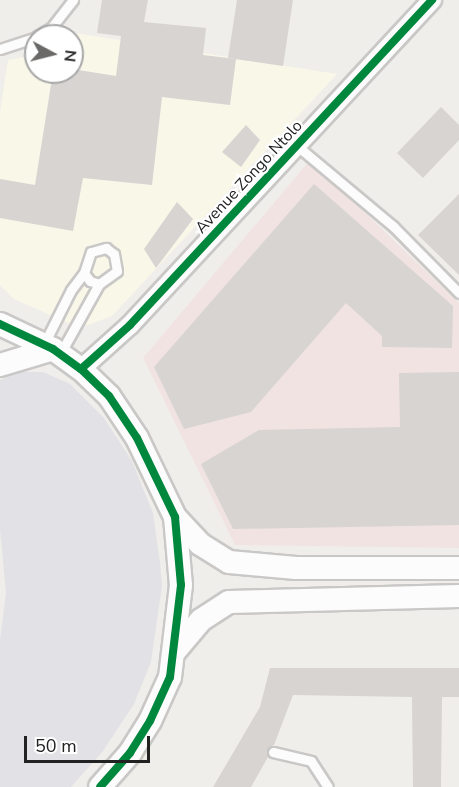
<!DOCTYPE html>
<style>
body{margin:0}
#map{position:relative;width:459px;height:787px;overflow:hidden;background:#f0eeeb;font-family:"Nunito Sans",sans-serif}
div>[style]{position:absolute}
.commercial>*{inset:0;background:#f1e3e1}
.education>*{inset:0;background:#f8f7e8}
.plaza>*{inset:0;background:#e2e1e5}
.building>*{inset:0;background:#d7d4d2}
.roads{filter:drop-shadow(2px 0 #c9c8c7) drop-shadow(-2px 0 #c9c8c7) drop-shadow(0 2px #c9c8c7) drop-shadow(0 -2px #c9c8c7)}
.service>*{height:9px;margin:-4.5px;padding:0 4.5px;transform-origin:4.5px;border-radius:4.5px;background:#fdfcfc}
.minor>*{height:18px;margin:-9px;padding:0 9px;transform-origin:9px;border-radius:9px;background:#fdfcfc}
.tertiary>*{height:22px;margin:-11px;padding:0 11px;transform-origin:11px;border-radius:11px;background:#fdfcfc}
.cycleway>*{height:8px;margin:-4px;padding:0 4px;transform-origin:4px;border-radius:4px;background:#00873e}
span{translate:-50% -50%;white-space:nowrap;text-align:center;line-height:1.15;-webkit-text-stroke:4.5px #fff;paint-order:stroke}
.street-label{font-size:16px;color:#222}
.north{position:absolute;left:24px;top:24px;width:60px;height:60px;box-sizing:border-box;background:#fff;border:2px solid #a7a7a7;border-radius:50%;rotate:97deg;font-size:16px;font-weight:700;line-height:24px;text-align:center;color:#222}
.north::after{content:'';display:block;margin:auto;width:21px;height:27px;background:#6a6968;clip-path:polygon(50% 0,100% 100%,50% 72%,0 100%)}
.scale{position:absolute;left:24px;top:736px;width:126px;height:27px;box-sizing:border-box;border:3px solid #222;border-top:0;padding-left:8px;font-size:18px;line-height:21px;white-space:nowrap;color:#222;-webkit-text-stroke:4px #fff;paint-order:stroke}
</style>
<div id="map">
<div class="commercial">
<div style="clip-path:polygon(310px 160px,459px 303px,459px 548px,235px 545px,143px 358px)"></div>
</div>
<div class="education">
<div style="clip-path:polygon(68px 32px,337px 74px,112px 316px,88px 325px,73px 325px,14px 299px,0 285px,0 112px,8px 60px,36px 55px,36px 72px,72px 72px,72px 36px,63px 36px)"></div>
</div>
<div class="plaza">
<div style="clip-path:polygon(20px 372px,43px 372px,70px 384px,104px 418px,132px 461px,153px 513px,160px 563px,162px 586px,151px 662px,134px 704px,103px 751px,71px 787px,0 787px,0 640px,6px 593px,0 529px,0 380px)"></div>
</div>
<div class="building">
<div style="clip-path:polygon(102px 0,148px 0,144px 22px,206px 28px,203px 55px,236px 59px,230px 105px,162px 97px,152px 185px,83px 178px,73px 231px,0 218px,0 179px,35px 185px,53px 72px,72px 72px,72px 69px,116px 76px,121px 36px,97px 33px)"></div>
<div style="clip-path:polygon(237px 0,293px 0,283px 66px,228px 58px)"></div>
<div style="clip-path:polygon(441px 107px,459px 125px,459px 140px,423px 178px,397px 153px)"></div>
<div style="clip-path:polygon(246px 125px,260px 140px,241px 167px,222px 152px)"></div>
<div style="clip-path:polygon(314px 184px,453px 306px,452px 348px,382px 347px,382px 336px,346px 303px,251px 412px,184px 429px,154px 367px)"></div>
<div style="clip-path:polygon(459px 194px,459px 275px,418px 235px)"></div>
<div style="clip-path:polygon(177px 202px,193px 219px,156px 268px,144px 249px)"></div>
<div style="clip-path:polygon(459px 372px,459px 525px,233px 529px,201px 464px,259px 430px,400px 427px,399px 373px)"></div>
<div style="clip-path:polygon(270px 668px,459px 668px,459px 697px,442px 697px,441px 787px,413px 787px,412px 697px,293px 695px,274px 745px,268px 748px,268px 757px,251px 787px,213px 787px,260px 707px)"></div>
</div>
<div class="roads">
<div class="service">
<div style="left:37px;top:36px;width:16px;rotate:-30deg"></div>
<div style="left:51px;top:28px;width:36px;rotate:-52deg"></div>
<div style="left:0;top:49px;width:38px;rotate:-18deg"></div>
<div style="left:296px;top:145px;width:126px;rotate:39.9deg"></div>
<div style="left:393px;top:226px;width:94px;rotate:45.4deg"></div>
<div style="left:84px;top:273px;width:22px;rotate:-72deg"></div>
<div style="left:91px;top:252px;width:16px;rotate:-15deg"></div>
<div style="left:106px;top:248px;width:10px;rotate:37deg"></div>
<div style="left:114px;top:254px;width:17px;rotate:80deg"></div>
<div style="left:117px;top:271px;width:22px;rotate:144deg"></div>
<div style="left:44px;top:344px;width:60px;rotate:-63.4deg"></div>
<div style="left:71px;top:290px;width:21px;rotate:-53deg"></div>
<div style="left:84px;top:273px;width:10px;rotate:53deg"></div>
<div style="left:90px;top:281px;width:9px;rotate:18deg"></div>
<div style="left:99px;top:284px;width:80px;rotate:119.1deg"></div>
<div style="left:273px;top:752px;width:39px;rotate:13deg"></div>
<div style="left:311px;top:761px;width:31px;rotate:57deg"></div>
</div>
<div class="minor">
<div style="left:81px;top:369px;width:66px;rotate:-41.9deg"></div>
<div style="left:130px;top:325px;width:444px;rotate:-47.1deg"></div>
</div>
<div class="tertiary">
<div style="left:0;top:324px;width:59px;rotate:25.3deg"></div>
<div style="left:53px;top:349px;width:34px;rotate:36deg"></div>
<div style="left:81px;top:369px;width:39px;rotate:44deg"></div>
<div style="left:109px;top:396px;width:50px;rotate:56.3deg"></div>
<div style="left:137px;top:438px;width:88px;rotate:64.3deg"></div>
<div style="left:175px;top:517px;width:68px;rotate:85deg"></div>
<div style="left:181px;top:585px;width:93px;rotate:96.8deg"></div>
<div style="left:170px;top:677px;width:48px;rotate:114.4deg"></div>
<div style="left:150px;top:721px;width:38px;rotate:122deg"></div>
<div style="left:130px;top:753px;width:45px;rotate:131.4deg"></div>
<div style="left:0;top:365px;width:55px;rotate:-16.8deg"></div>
<div style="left:175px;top:517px;width:37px;rotate:47deg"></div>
<div style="left:200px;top:544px;width:34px;rotate:32deg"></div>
<div style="left:229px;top:562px;width:67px;rotate:5.1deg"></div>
<div style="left:296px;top:568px;width:163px"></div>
<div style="left:175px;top:651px;width:40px;rotate:-50deg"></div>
<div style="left:201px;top:620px;width:33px;rotate:-33deg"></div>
<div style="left:229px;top:602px;width:230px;rotate:-1.5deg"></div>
</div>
</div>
<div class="cycleway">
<div style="left:0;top:324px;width:59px;rotate:25.3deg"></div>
<div style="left:53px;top:349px;width:34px;rotate:36deg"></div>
<div style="left:81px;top:369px;width:39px;rotate:44deg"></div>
<div style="left:109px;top:396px;width:50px;rotate:56.3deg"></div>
<div style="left:137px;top:438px;width:88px;rotate:64.3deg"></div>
<div style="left:175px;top:517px;width:68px;rotate:85deg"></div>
<div style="left:181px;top:585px;width:93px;rotate:96.8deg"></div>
<div style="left:170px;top:677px;width:48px;rotate:114.4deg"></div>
<div style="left:150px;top:721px;width:38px;rotate:122deg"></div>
<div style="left:130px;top:753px;width:45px;rotate:131.4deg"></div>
<div style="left:81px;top:369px;width:66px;rotate:-41.9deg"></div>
<div style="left:130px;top:325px;width:444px;rotate:-47.1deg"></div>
</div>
<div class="street-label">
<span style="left:249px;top:177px;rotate:-47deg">Avenue Zongo Ntolo</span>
</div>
<div class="north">N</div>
<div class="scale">50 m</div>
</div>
